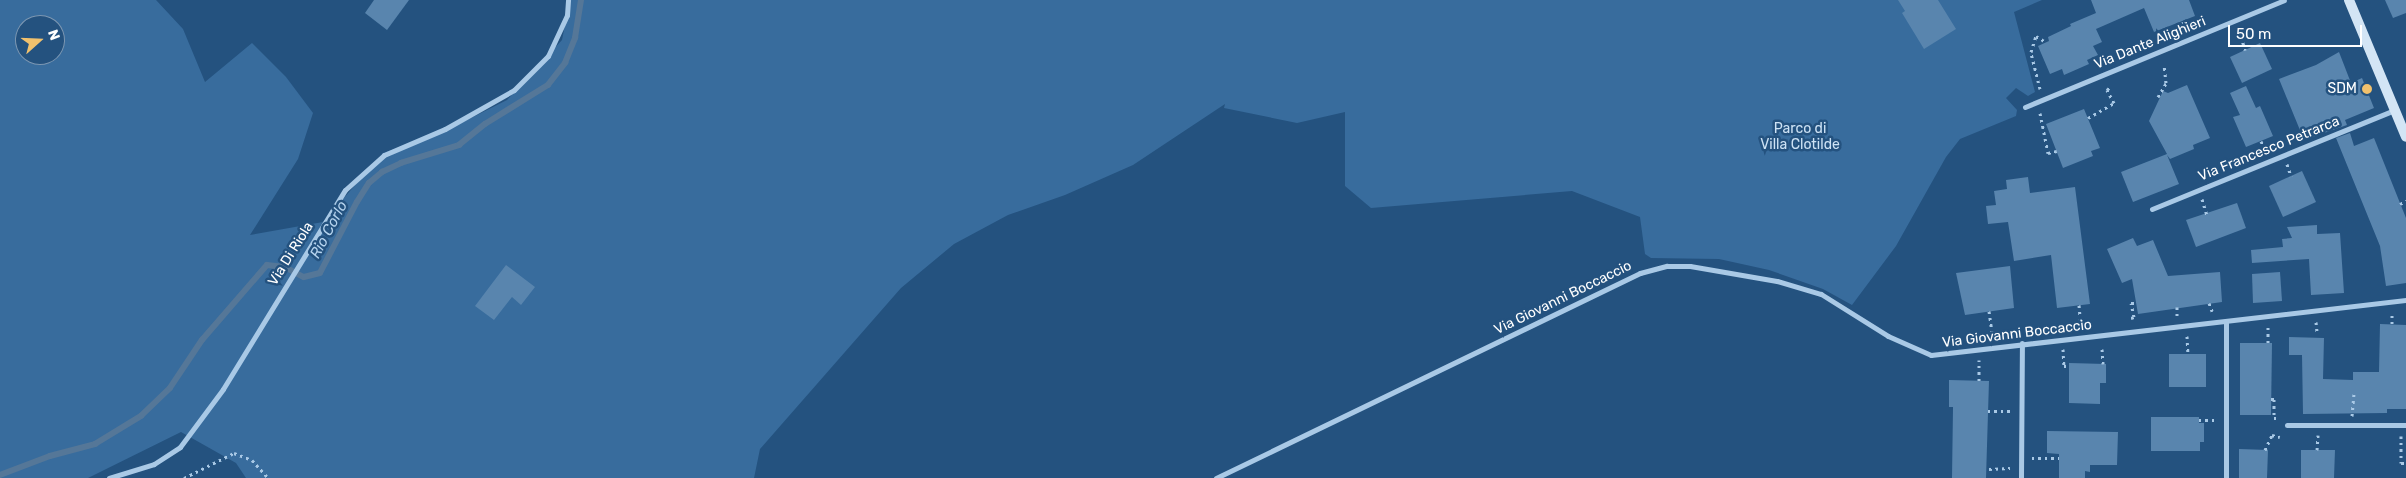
<!DOCTYPE html>
<style>
body{margin:0}
#map{position:relative;width:2406px;height:478px;overflow:hidden;background:#24527f;font-family:Rubik,sans-serif}
div>[style]{position:absolute}
.green>*{inset:0;background:#386c9d}
.stream>*{height:5.5px;margin:-2.75px;padding:0 2.75px;transform-origin:2.75px;border-radius:2.75px;background:#557798}
.building>*{inset:0;background:#5985ae}
.path>*{height:3px;margin-top:-1.5px;transform-origin:0;background:repeating-linear-gradient(90deg,#a9c9e6 0 2.5px,transparent 0 6.5px)}
.street>*{height:5px;margin:-2.5px;padding:0 2.5px;transform-origin:2.5px;border-radius:2.5px;background:#a9c9e6}
.secondary>*{height:10px;margin:-5px;padding:0 5px;transform-origin:5px;border-radius:5px;background:#d3e5f5}
.dots>*{width:14px;height:14px;translate:-50% -50%;box-sizing:border-box;border:2px solid #24527f;border-radius:50%}
span{translate:-50% -50%;white-space:nowrap;text-align:center;line-height:1.15;-webkit-text-stroke:5px #24527f;paint-order:stroke}
.street-label{font-size:14px;color:#fff}
.poi-label{font-size:14px;color:#fff}
.right{translate:-100% -50%;text-align:right}
.park-label{font-size:14px;color:#cde2f5}
.water-label{font-size:15px;color:#b5d3ee;font-style:italic}
.north{position:absolute;left:15px;top:15px;width:50px;height:50px;box-sizing:border-box;background:#24527f;border:1px solid #7c97b2;border-radius:50%;rotate:70deg;font-size:14px;font-weight:700;line-height:20px;text-align:center;color:#fff}
.north::after{content:'';display:block;margin:auto;width:18px;height:22px;background:#f1c16d;clip-path:polygon(50% 0,100% 100%,50% 72%,0 100%)}
.scale{position:absolute;left:2228px;top:25px;width:134px;height:22px;box-sizing:border-box;border:2px solid #fff;border-top:0;padding-left:6px;font-size:15px;line-height:18px;white-space:nowrap;color:#fff;-webkit-text-stroke:4px #24527f;paint-order:stroke}
</style>
<div id="map">
<div class="green">
<div style="clip-path:polygon(evenodd,0 0,156px 0,183px 29px,205px 82px,252px 43px,286px 77px,313px 113px,298px 159px,250px 235px,323px 222px,383px 153px,443px 132px,507px 100px,562px 40px,570px 0,2042px 0,2014px 12px,2035px 92px,2028px 96px,2016px 88px,2006px 98px,2017px 110px,2016px 116px,1960px 139px,1946px 157px,1896px 246px,1852px 305px,1823px 289px,1769px 270px,1719px 259px,1651px 258px,1645px 254px,1640px 217px,1572px 191px,1371px 208px,1345px 186px,1345px 112px,1297px 123px,1224px 108px,1225px 104px,1133px 165px,1065px 195px,1008px 215px,954px 244px,901px 288px,760px 449px,754px 478px,246px 478px,236px 463px,181px 432px,88px 478px,0 478px,0 0,25px 25px,55px 25px,55px 55px,25px 55px,25px 25px)"></div>
</div>
<div class="stream">
<div style="left:0;top:475px;width:53px;rotate:-20.8deg"></div>
<div style="left:50px;top:456px;width:47px;rotate:-14.9deg"></div>
<div style="left:95px;top:444px;width:54px;rotate:-31.3deg"></div>
<div style="left:141px;top:416px;width:40px;rotate:-44deg"></div>
<div style="left:170px;top:388px;width:58px;rotate:-56.3deg"></div>
<div style="left:202px;top:340px;width:99px;rotate:-49.1deg"></div>
<div style="left:267px;top:265px;width:18px;rotate:6deg"></div>
<div style="left:285px;top:267px;width:21px;rotate:28deg"></div>
<div style="left:304px;top:277px;width:16px;rotate:-14deg"></div>
<div style="left:320px;top:273px;width:80px;rotate:-62.5deg"></div>
<div style="left:357px;top:202px;width:22px;rotate:-58deg"></div>
<div style="left:369px;top:183px;width:17px;rotate:-40deg"></div>
<div style="left:382px;top:172px;width:21px;rotate:-25deg"></div>
<div style="left:401px;top:163px;width:61px;rotate:-17.2deg"></div>
<div style="left:459px;top:145px;width:33px;rotate:-39deg"></div>
<div style="left:485px;top:124px;width:74px;rotate:-31.8deg"></div>
<div style="left:548px;top:85px;width:28px;rotate:-52deg"></div>
<div style="left:565px;top:63px;width:27px;rotate:-68deg"></div>
<div style="left:575px;top:38px;width:38px;rotate:-81deg"></div>
</div>
<div class="building">
<div style="clip-path:polygon(374px 0,409px 0,387px 30px,365px 13px)"></div>
<div style="clip-path:polygon(1898px 0,1938px 0,1956px 29px,1924px 49px,1902px 13px,1905px 11px)"></div>
<div style="clip-path:polygon(2091px 0,2189px 0,2195px 16px,2154px 32px,2144px 8px,2096px 29px,2102px 42px,2093px 46px,2098px 55px,2087px 60px,2089px 64px,2064px 75px,2062px 69px,2050px 74px,2038px 46px,2049px 41px,2048px 37px,2071px 26px,2070px 24px,2096px 13px)"></div>
<div style="clip-path:polygon(2385px 0,2406px 0,2406px 13px,2393px 18px)"></div>
<div style="clip-path:polygon(2260px 43px,2272px 69px,2242px 83px,2230px 57px)"></div>
<div style="clip-path:polygon(2339px 52px,2351px 83px,2362px 78px,2374px 108px,2345px 120px,2347px 125px,2304px 140px,2279px 79px,2316px 65px)"></div>
<div style="clip-path:polygon(2187px 85px,2210px 138px,2193px 145px,2194px 149px,2170px 159px,2167px 155px,2179px 184px,2133px 202px,2121px 172px,2167px 154px,2149px 121px,2163px 91px,2168px 93px)"></div>
<div style="clip-path:polygon(2246px 86px,2256px 108px,2260px 106px,2273px 136px,2246px 147px,2233px 117px,2240px 115px,2230px 93px)"></div>
<div style="clip-path:polygon(2084px 109px,2100px 148px,2091px 151px,2093px 156px,2063px 168px,2046px 124px)"></div>
<div style="clip-path:polygon(2350px 133px,2354px 146px,2374px 138px,2406px 218px,2406px 283px,2386px 286px,2380px 246px,2336px 138px)"></div>
<div style="clip-path:polygon(2302px 171px,2316px 202px,2283px 217px,2269px 186px)"></div>
<div style="clip-path:polygon(2028px 177px,2030px 193px,2075px 187px,2090px 304px,2057px 308px,2051px 255px,2014px 261px,2008px 222px,1988px 224px,1986px 206px,1996px 205px,1994px 191px,2007px 189px,2006px 180px)"></div>
<div style="clip-path:polygon(2237px 203px,2246px 228px,2196px 247px,2186px 220px)"></div>
<div style="clip-path:polygon(2317px 225px,2317px 234px,2340px 233px,2344px 293px,2311px 295px,2309px 259px,2252px 263px,2251px 250px,2283px 247px,2282px 239px,2292px 238px,2287px 227px)"></div>
<div style="clip-path:polygon(2133px 238px,2137px 246px,2153px 240px,2168px 276px,2220px 272px,2222px 302px,2138px 314px,2132px 279px,2122px 283px,2107px 249px)"></div>
<div style="clip-path:polygon(506px 265px,535px 287px,521px 305px,512px 297px,494px 320px,475px 306px)"></div>
<div style="clip-path:polygon(2010px 266px,2014px 308px,1965px 315px,1956px 273px)"></div>
<div style="clip-path:polygon(2280px 272px,2282px 301px,2253px 303px,2252px 274px)"></div>
<div style="clip-path:polygon(2380px 324px,2406px 325px,2406px 409px,2387px 409px,2387px 413px,2303px 414px,2302px 355px,2289px 355px,2289px 337px,2324px 338px,2323px 379px,2353px 380px,2353px 372px,2379px 372px)"></div>
<div style="clip-path:polygon(2240px 343px,2272px 343px,2271px 415px,2240px 415px)"></div>
<div style="clip-path:polygon(2169px 354px,2206px 354px,2206px 387px,2169px 387px)"></div>
<div style="clip-path:polygon(2069px 363px,2106px 364px,2106px 383px,2100px 383px,2100px 404px,2069px 403px)"></div>
<div style="clip-path:polygon(1949px 380px,1989px 381px,1986px 478px,1952px 478px,1953px 407px,1949px 407px)"></div>
<div style="clip-path:polygon(2151px 417px,2199px 417px,2199px 423px,2204px 423px,2204px 442px,2200px 442px,2200px 451px,2151px 451px)"></div>
<div style="clip-path:polygon(2047px 431px,2118px 432px,2117px 465px,2090px 465px,2090px 472px,2085px 471px,2085px 478px,2059px 478px,2059px 454px,2047px 453px)"></div>
<div style="clip-path:polygon(2239px 449px,2268px 450px,2267px 478px,2239px 478px)"></div>
<div style="clip-path:polygon(2301px 450px,2335px 450px,2334px 478px,2301px 478px)"></div>
</div>
<div class="path">
<div style="left:2183px;top:21px;width:9px;rotate:72deg"></div>
<div style="left:2239px;top:30px;width:21px;rotate:73deg"></div>
<div style="left:2040px;top:89px;width:38px;rotate:-104deg"></div>
<div style="left:2031px;top:52px;width:17px;rotate:-73deg"></div>
<div style="left:2036px;top:36px;width:12px;rotate:31deg"></div>
<div style="left:2158px;top:97px;width:16px;rotate:-60deg"></div>
<div style="left:2166px;top:83px;width:19px;rotate:-96deg"></div>
<div style="left:2040px;top:113px;width:41px;rotate:78.7deg"></div>
<div style="left:2048px;top:153px;width:9px;rotate:-13deg"></div>
<div style="left:2088px;top:118px;width:30px;rotate:-30deg"></div>
<div style="left:2114px;top:103px;width:15px;rotate:-118deg"></div>
<div style="left:2107px;top:90px;width:3px;rotate:-45deg"></div>
<div style="left:2261px;top:141px;width:12px;rotate:66deg"></div>
<div style="left:2287px;top:164px;width:13px;rotate:72deg"></div>
<div style="left:2202px;top:199px;width:17px;rotate:73deg"></div>
<div style="left:2400px;top:204px;width:7px;rotate:-27deg"></div>
<div style="left:2209px;top:303px;width:9px;rotate:69deg"></div>
<div style="left:2079px;top:305px;width:22px;rotate:85deg"></div>
<div style="left:2177px;top:307px;width:10px;rotate:90deg"></div>
<div style="left:1989px;top:311px;width:27px;rotate:82deg"></div>
<div style="left:2131px;top:318px;width:3px;rotate:-18deg"></div>
<div style="left:2134px;top:317px;width:14px;rotate:-102deg"></div>
<div style="left:2131px;top:303px;width:5px"></div>
<div style="left:2316px;top:322px;width:10px;rotate:84deg"></div>
<div style="left:2392px;top:324px;width:12px;rotate:-90deg"></div>
<div style="left:2187px;top:336px;width:18px;rotate:87deg"></div>
<div style="left:2268px;top:343px;width:16px;rotate:-90deg"></div>
<div style="left:2063px;top:349px;width:17px;rotate:87deg"></div>
<div style="left:2064px;top:366px;width:5px"></div>
<div style="left:2102px;top:349px;width:15px;rotate:86deg"></div>
<div style="left:1979px;top:381px;width:21px;rotate:-90deg"></div>
<div style="left:2271px;top:399px;width:3px"></div>
<div style="left:2274px;top:399px;width:19px;rotate:90deg"></div>
<div style="left:2274px;top:418px;width:4px"></div>
<div style="left:1988px;top:411px;width:22px"></div>
<div style="left:2352px;top:416px;width:22px;rotate:-85deg"></div>
<div style="left:2199px;top:420px;width:17px"></div>
<div style="left:2401px;top:436px;width:27px;rotate:90deg"></div>
<div style="left:2401px;top:463px;width:5px"></div>
<div style="left:2265px;top:450px;width:17px;rotate:-65deg"></div>
<div style="left:2272px;top:435px;width:8px;rotate:14deg"></div>
<div style="left:2317px;top:450px;width:15px;rotate:-86deg"></div>
<div style="left:2032px;top:458px;width:27px"></div>
<div style="left:1989px;top:469px;width:21px;rotate:-3deg"></div>
<div style="left:184px;top:478px;width:56px;rotate:-26.6deg"></div>
<div style="left:234px;top:453px;width:19px;rotate:21deg"></div>
<div style="left:252px;top:460px;width:24px;rotate:48deg"></div>
</div>
<div class="street">
<div style="left:2025px;top:107px;width:280px;rotate:-22.4deg"></div>
<div style="left:2152px;top:209px;width:261px;rotate:-22.2deg"></div>
<div style="left:2226px;top:322px;width:156px;rotate:90deg"></div>
<div style="left:2287px;top:425px;width:119px"></div>
<div style="left:109px;top:478px;width:47px;rotate:-17.3deg"></div>
<div style="left:154px;top:464px;width:31px;rotate:-33deg"></div>
<div style="left:180px;top:447px;width:72px;rotate:-53.4deg"></div>
<div style="left:223px;top:389px;width:233px;rotate:-58.5deg"></div>
<div style="left:345px;top:190px;width:52px;rotate:-41.9deg"></div>
<div style="left:384px;top:155px;width:66px;rotate:-23.1deg"></div>
<div style="left:445px;top:129px;width:79px;rotate:-29.5deg"></div>
<div style="left:514px;top:90px;width:48px;rotate:-45deg"></div>
<div style="left:548px;top:56px;width:45px;rotate:-65.1deg"></div>
<div style="left:567px;top:15px;width:15px;rotate:-86deg"></div>
<div style="left:1216px;top:478px;width:471px;rotate:-25.8deg"></div>
<div style="left:1640px;top:273px;width:28px;rotate:-15deg"></div>
<div style="left:1667px;top:266px;width:23px"></div>
<div style="left:1690px;top:266px;width:88px;rotate:9.8deg"></div>
<div style="left:1777px;top:281px;width:46px;rotate:16.5deg"></div>
<div style="left:1821px;top:294px;width:79px;rotate:32.1deg"></div>
<div style="left:1888px;top:336px;width:47px;rotate:23.8deg"></div>
<div style="left:1931px;top:355px;width:478px;rotate:-6.6deg"></div>
<div style="left:2021px;top:478px;width:135px;rotate:-89.6deg"></div>
</div>
<div class="secondary">
<div style="left:2349px;top:0;width:148px;rotate:67.4deg"></div>
</div>
<div class="dots">
<div style="left:2367px;top:89px;background:#f1c16d"></div>
</div>
<div class="street-label">
<span style="left:2150px;top:43px;rotate:-22deg">Via Dante Alighieri</span>
<span style="left:2269px;top:149px;rotate:-22deg">Via Francesco Petrarca</span>
<span style="left:291px;top:254px;rotate:-58deg">Via Di Riola</span>
<span style="left:1563px;top:298px;rotate:-26deg">Via Giovanni Boccaccio</span>
<span style="left:2017px;top:334px;rotate:-7deg">Via Giovanni Boccaccio</span>
</div>
<div class="poi-label">
<span class="right" style="left:2357px;top:89px">SDM</span>
</div>
<div class="park-label">
<span style="left:1800px;top:137px">Parco di<br>Villa Clotilde</span>
</div>
<div class="water-label">
<span style="left:329px;top:230px;rotate:-62deg">Rio Corlo</span>
</div>
<div class="north">N</div>
<div class="scale">50 m</div>
</div>
